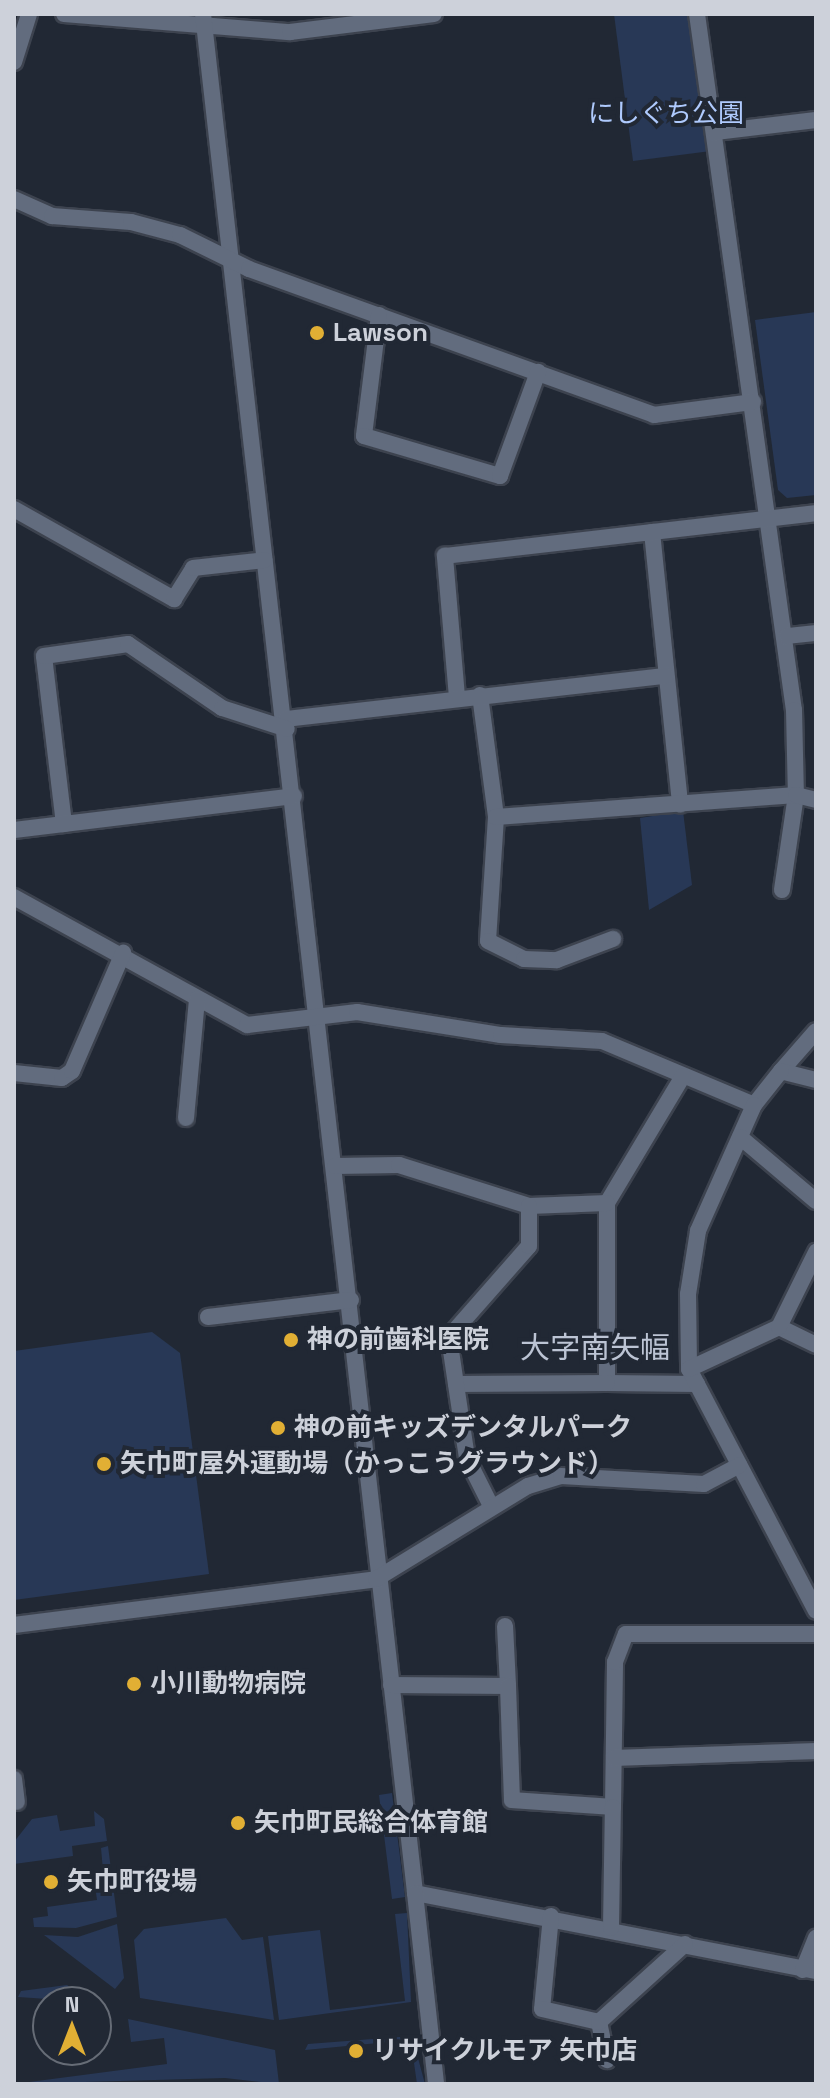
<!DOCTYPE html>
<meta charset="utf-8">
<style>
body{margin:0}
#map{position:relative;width:830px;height:2098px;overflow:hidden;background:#212834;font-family:"Space Grotesk","Noto Sans JP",sans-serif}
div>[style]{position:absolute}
.green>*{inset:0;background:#283856}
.stream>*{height:5px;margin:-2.5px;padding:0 2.5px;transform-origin:2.5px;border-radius:2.5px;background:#051233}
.roads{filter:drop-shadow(2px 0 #3d434f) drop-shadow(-2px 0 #3d434f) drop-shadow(0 2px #3d434f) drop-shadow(0 -2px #3d434f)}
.minor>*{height:16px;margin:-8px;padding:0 8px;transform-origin:8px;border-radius:8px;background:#626c7e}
.dots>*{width:22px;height:22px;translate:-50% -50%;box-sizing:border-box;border:4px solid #212834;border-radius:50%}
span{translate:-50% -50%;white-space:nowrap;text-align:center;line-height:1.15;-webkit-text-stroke:8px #212834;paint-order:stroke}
.park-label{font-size:26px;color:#afcafd}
.poi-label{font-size:26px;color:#cdd1da;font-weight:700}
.left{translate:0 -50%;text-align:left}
.quarter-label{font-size:30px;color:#bcc4d4}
.frame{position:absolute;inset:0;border:16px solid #cdd1da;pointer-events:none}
.north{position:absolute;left:32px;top:1986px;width:80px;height:80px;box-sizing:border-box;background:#212834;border:2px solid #666c76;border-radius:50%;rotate:0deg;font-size:22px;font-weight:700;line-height:32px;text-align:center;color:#cdd1da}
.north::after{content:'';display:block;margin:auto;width:28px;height:36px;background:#e1af34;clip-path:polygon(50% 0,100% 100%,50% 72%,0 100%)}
</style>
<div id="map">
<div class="green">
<div style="clip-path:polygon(614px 14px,690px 14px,711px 151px,633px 161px)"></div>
<div style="clip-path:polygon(816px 312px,816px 495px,787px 498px,778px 490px,755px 320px)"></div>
<div style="clip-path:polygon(683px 811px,692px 885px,649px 910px,640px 818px)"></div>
<div style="clip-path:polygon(152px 1332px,180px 1353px,209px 1574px,14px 1600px,14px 1351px)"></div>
<div style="clip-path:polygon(392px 1793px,405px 1897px,392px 1899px,379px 1795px)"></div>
<div style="clip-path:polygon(94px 1811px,104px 1819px,107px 1841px,72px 1846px,73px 1856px,14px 1864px,14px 1842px,32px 1819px,57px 1815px,60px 1831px,95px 1826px)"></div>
<div style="clip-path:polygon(108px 1846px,117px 1917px,76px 1928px,34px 1927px,33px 1918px,48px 1916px,47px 1907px,97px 1900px,93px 1872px,103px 1870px,101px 1848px)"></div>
<div style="clip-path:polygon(407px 1913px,411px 2002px,279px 2020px,268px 1936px,320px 1930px,330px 2010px,405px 2001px,395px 1914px)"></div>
<div style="clip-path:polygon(226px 1918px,242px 1940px,263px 1937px,274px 2020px,140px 1998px,134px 1940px,144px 1929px)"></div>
<div style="clip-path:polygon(117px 1924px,124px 1978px,115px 1989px,44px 1935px,78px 1937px)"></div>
<div style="clip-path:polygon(67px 1985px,92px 2002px,18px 1997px,21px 1991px)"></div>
<div style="clip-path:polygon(128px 2019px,275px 2050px,279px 2084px,225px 2078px,14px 2084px,167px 2064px,164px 2038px,131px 2042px)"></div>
<div style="clip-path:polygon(412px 2036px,425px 2084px,417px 2084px,413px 2056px,402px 2058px,399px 2041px,305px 2050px,308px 2044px)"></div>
</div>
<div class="stream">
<div style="left:190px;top:2084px;width:44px"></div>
</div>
<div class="roads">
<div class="minor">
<div style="left:64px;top:14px;width:227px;rotate:4.6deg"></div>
<div style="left:290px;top:32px;width:145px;rotate:-7.1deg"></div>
<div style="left:203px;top:14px;width:1891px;rotate:83.56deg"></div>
<div style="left:415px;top:1893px;width:409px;rotate:11deg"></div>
<div style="left:697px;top:14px;width:703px;rotate:82.07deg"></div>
<div style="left:794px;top:710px;width:85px;rotate:88.7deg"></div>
<div style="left:796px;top:795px;width:96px;rotate:98.4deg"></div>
<div style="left:14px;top:62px;width:50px;rotate:-72.6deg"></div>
<div style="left:715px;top:132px;width:102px;rotate:-6.8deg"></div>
<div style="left:14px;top:199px;width:42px;rotate:24.1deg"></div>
<div style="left:52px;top:216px;width:79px;rotate:4.3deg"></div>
<div style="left:131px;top:222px;width:51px;rotate:14.9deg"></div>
<div style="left:180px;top:235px;width:77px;rotate:26.2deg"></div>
<div style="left:249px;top:269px;width:431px;rotate:19.8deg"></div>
<div style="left:654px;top:415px;width:100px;rotate:-7.5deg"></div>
<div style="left:379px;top:315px;width:122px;rotate:97.1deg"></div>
<div style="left:364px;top:436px;width:142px;rotate:16.4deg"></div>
<div style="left:500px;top:476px;width:111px;rotate:-69.9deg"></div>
<div style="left:14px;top:509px;width:184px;rotate:29.4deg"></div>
<div style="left:174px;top:599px;width:36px;rotate:-58deg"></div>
<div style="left:193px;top:568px;width:72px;rotate:-6.3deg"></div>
<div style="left:652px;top:532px;width:274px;rotate:84.1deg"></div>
<div style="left:787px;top:636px;width:29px;rotate:-6deg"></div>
<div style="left:480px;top:695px;width:123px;rotate:82.5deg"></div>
<div style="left:496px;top:817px;width:124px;rotate:93.7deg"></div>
<div style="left:488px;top:941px;width:40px;rotate:26.6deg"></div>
<div style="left:524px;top:959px;width:33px;rotate:2deg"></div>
<div style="left:557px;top:960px;width:60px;rotate:-20.6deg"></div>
<div style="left:457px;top:697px;width:142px;rotate:-94.9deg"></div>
<div style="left:445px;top:556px;width:373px;rotate:-6.6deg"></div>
<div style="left:286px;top:719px;width:382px;rotate:-6.5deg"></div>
<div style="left:496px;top:817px;width:301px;rotate:-4.2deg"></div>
<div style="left:796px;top:795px;width:21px;rotate:14deg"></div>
<div style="left:64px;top:824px;width:169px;rotate:-96.8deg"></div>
<div style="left:44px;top:656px;width:85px;rotate:-8.1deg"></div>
<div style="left:128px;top:644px;width:114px;rotate:34.2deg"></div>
<div style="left:222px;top:708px;width:68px;rotate:17.9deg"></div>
<div style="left:14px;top:830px;width:282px;rotate:-6.9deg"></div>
<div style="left:14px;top:897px;width:266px;rotate:28.8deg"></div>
<div style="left:247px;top:1025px;width:111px;rotate:-6.7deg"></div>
<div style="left:357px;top:1012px;width:146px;rotate:9.1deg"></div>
<div style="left:501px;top:1035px;width:101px;rotate:3.4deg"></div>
<div style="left:602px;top:1041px;width:165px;rotate:22.8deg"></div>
<div style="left:781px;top:1071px;width:53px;rotate:-48.8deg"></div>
<div style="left:14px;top:1073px;width:48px;rotate:5.9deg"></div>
<div style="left:62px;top:1078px;width:12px;rotate:-35deg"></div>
<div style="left:72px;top:1071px;width:129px;rotate:-66.6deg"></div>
<div style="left:683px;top:1076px;width:148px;rotate:120.9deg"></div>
<div style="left:607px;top:1203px;width:180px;rotate:90deg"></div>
<div style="left:607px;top:1383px;width:90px;rotate:0.6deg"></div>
<div style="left:816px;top:1080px;width:36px;rotate:-166deg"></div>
<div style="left:781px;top:1071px;width:43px;rotate:128.5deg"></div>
<div style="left:754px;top:1105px;width:138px;rotate:114deg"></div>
<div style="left:698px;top:1231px;width:64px;rotate:99deg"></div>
<div style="left:688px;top:1294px;width:75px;rotate:89.2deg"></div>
<div style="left:689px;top:1369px;width:273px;rotate:62.3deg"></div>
<div style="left:186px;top:1118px;width:119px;rotate:-84.7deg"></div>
<div style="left:740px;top:1137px;width:99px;rotate:40.1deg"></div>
<div style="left:335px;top:1166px;width:64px;rotate:-0.9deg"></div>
<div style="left:399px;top:1165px;width:136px;rotate:17.5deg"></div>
<div style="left:529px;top:1206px;width:78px;rotate:-2.2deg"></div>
<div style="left:208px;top:1317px;width:144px;rotate:-6.8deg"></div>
<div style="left:779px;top:1327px;width:41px;rotate:25.9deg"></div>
<div style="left:689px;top:1369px;width:99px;rotate:-25deg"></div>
<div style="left:779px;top:1327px;width:84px;rotate:-63.7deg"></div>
<div style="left:456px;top:1384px;width:151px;rotate:-0.4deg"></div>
<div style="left:491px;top:1506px;width:54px;rotate:-116.6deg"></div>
<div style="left:467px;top:1458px;width:122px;rotate:-98.5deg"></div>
<div style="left:449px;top:1337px;width:121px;rotate:-48.7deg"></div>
<div style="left:529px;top:1246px;width:40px;rotate:-90deg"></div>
<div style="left:14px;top:1625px;width:365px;rotate:-7.2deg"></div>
<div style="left:376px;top:1579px;width:178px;rotate:-31.5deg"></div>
<div style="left:528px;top:1486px;width:34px;rotate:-17deg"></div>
<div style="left:561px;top:1476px;width:143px;rotate:3.2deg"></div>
<div style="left:704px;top:1484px;width:40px;rotate:-28deg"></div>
<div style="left:505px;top:1626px;width:60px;rotate:87.1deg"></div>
<div style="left:391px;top:1685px;width:117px;rotate:0.5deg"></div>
<div style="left:508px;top:1686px;width:114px;rotate:88deg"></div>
<div style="left:512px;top:1800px;width:101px;rotate:4deg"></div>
<div style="left:613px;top:1807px;width:145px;rotate:-89.2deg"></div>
<div style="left:615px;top:1662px;width:30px;rotate:-69deg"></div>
<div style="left:626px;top:1634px;width:190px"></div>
<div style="left:614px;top:1758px;width:202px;rotate:-2deg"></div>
<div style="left:14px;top:1779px;width:23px;rotate:83deg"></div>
<div style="left:415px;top:1893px;width:192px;rotate:83.7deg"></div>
<div style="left:551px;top:1916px;width:93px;rotate:95.5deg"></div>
<div style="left:542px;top:2009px;width:58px;rotate:12.8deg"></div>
<div style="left:599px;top:2022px;width:39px;rotate:78deg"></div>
<div style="left:611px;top:1928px;width:121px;rotate:-89.1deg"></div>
<div style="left:803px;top:1970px;width:35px;rotate:-68deg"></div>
<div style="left:599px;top:2022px;width:116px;rotate:-42.2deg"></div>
</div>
</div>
<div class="dots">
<div style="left:317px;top:333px;background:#e1af34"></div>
<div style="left:291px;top:1340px;background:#e1af34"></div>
<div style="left:278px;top:1428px;background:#e1af34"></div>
<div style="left:104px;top:1464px;background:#e1af34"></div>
<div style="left:134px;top:1684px;background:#e1af34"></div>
<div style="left:238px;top:1823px;background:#e1af34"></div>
<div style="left:51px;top:1882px;background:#e1af34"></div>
<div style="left:356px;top:2051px;background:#e1af34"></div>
</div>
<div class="park-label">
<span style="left:666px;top:114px">にしぐち公園</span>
</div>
<div class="poi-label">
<span class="left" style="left:333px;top:333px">Lawson</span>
<span class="left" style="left:307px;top:1340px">神の前歯科医院</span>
<span class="left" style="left:294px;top:1428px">神の前キッズデンタルパーク</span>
<span class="left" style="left:120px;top:1464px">矢巾町屋外運動場（かっこうグラウンド）</span>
<span class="left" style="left:150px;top:1684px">小川動物病院</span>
<span class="left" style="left:254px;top:1823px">矢巾町民総合体育館</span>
<span class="left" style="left:67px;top:1882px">矢巾町役場</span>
<span class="left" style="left:372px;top:2051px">リサイクルモア 矢巾店</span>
</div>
<div class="quarter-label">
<span style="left:595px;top:1348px">大字南矢幅</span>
</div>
<div class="frame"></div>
<div class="north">N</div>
</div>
